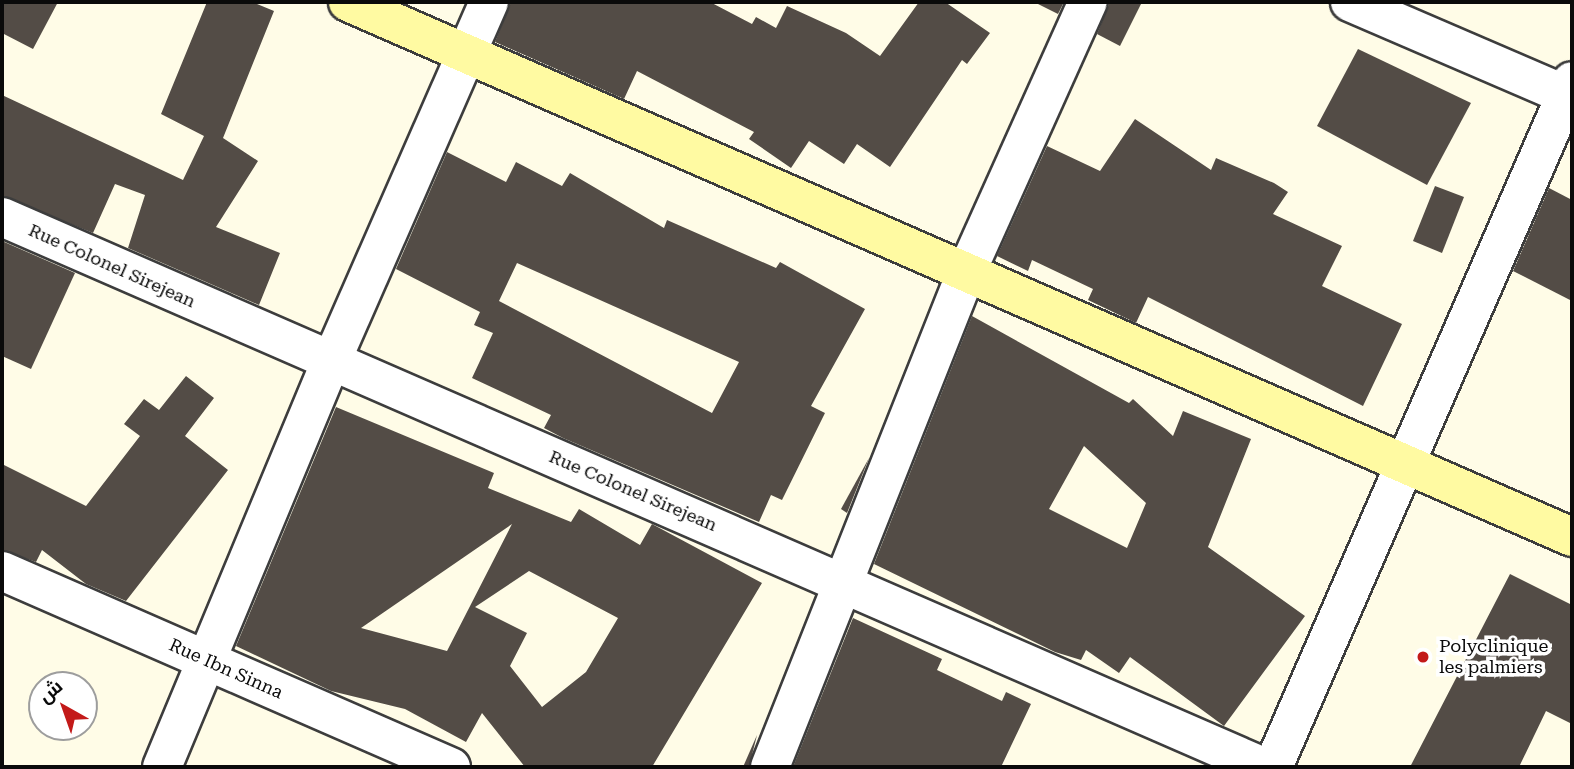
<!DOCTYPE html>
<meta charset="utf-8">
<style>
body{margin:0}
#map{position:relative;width:1574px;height:769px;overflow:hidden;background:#fffce7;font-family:"Roboto Serif",Cairo,serif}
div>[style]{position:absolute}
.building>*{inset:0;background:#534c46}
.roads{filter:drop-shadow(2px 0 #3d3d3d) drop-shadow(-2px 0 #3d3d3d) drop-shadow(0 2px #3d3d3d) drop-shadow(0 -2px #3d3d3d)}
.minor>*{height:38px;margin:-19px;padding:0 19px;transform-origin:19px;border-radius:19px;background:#fff}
.secondary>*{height:38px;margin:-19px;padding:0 19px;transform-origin:19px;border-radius:19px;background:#fffaa2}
.dots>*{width:19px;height:19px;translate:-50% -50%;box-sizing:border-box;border:4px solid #fff;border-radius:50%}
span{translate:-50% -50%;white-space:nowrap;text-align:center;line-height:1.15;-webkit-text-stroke:7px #fff;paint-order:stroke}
.street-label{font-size:18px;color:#0a0a0a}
.poi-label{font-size:18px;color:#0a0a0a}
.left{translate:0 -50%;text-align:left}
.frame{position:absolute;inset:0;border:4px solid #0a0a0a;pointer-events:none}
.north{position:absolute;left:28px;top:671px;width:70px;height:70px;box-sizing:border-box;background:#fff;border:2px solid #9d9d9d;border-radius:50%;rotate:320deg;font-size:19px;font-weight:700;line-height:28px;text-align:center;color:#0a0a0a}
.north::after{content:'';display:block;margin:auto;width:24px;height:32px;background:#c31a19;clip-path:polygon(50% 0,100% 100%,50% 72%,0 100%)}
</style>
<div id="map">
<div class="building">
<div style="clip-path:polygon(2px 2px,58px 2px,33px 49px,2px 33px)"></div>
<div style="clip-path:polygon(207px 2px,252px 2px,274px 11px,223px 138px,258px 161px,216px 227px,280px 253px,259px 305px,128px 248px,145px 195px,115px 184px,93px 233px,2px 196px,2px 95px,183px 180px,204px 136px,161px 114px)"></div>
<div style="clip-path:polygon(511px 2px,710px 2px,752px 24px,756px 17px,776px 28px,787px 6px,846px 33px,880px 56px,919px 2px,945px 2px,990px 33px,967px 64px,962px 60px,890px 167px,857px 144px,844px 164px,809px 141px,791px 168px,749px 139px,754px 132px,637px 71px,624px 99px,495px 42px)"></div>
<div style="clip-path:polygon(1034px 2px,1064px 2px,1058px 14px)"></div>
<div style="clip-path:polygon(1110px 2px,1142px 2px,1120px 46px,1097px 34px)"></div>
<div style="clip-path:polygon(1358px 49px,1471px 103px,1427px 185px,1317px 126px)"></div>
<div style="clip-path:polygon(1135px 119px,1211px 170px,1216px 158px,1274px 183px,1288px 192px,1273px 214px,1342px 246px,1322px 286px,1402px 324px,1363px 406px,1148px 297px,1136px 323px,1088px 300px,1093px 289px,1032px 260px,1028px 271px,997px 256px,1047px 146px,1100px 171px)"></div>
<div style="clip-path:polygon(evenodd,447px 152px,506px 182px,516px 162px,562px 186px,570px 173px,664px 228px,667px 220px,776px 268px,780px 262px,865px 309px,811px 406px,825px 413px,782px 500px,771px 495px,759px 522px,563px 438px,544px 428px,551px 415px,472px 378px,493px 333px,474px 325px,480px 312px,396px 269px,447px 152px,517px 263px,739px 362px,712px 413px,499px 301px,517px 263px)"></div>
<div style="clip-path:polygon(1435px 186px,1464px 197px,1442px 253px,1413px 241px)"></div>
<div style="clip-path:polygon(1549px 188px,1572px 200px,1572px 301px,1513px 271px)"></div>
<div style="clip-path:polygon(2px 241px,75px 273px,31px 369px,2px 356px)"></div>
<div style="clip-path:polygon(evenodd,972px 316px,1129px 403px,1133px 399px,1173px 436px,1183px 411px,1251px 439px,1208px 547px,1305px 616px,1224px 726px,1130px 657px,1119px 673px,1086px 650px,1081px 660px,1055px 652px,874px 564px,972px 316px,1084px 446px,1146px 503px,1127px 548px,1049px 509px,1084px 446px)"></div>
<div style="clip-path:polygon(186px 376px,214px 398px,185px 436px,228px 470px,126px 601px,86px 584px,42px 550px,36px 562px,2px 550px,2px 464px,86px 506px,140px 436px,124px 424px,144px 399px,159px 410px)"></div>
<div style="clip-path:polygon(evenodd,336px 407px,494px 473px,488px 488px,571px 522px,579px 509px,640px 545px,652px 524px,762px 583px,652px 767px,525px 767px,482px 713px,466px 742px,405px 709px,331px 691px,236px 646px,336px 407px,512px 524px,447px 651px,361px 628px,512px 524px,336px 407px,529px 571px,618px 618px,586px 672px,542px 707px,510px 666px,527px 633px,475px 607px,529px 571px)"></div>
<div style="clip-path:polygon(869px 458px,847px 513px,841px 509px)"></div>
<div style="clip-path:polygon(1510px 574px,1572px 605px,1572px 724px,1546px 711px,1519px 767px,1410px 767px)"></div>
<div style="clip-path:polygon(853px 618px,942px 659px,937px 670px,1002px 701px,1006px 692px,1031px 704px,1001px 767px,793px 767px)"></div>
<div style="clip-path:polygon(757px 735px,749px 767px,743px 767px)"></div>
</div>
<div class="roads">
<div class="minor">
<div style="left:1350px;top:2px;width:235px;rotate:23.3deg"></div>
<div style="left:2px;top:217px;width:1376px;rotate:23.56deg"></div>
<div style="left:2px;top:571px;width:490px;rotate:23.6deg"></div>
<div style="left:162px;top:767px;width:439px;rotate:-67.4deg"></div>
<div style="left:331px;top:362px;width:393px;rotate:-66.3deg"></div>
<div style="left:770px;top:767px;width:531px;rotate:-68.36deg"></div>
<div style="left:966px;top:273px;width:297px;rotate:-65.8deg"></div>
<div style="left:1273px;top:767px;width:748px;rotate:-66.45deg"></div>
</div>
<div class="secondary">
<div style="left:348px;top:2px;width:1336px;rotate:23.61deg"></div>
</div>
</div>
<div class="dots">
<div style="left:1423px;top:657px;background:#c31a19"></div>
</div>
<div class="street-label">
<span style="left:112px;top:266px;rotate:24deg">Rue Colonel Sirejean</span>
<span style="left:633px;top:491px;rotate:23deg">Rue Colonel Sirejean</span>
<span style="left:226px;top:669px;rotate:24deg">Rue Ibn Sinna</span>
</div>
<div class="poi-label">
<span class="left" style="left:1439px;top:657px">Polyclinique<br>les palmiers</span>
</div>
<div class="frame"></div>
<div class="north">ش</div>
</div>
